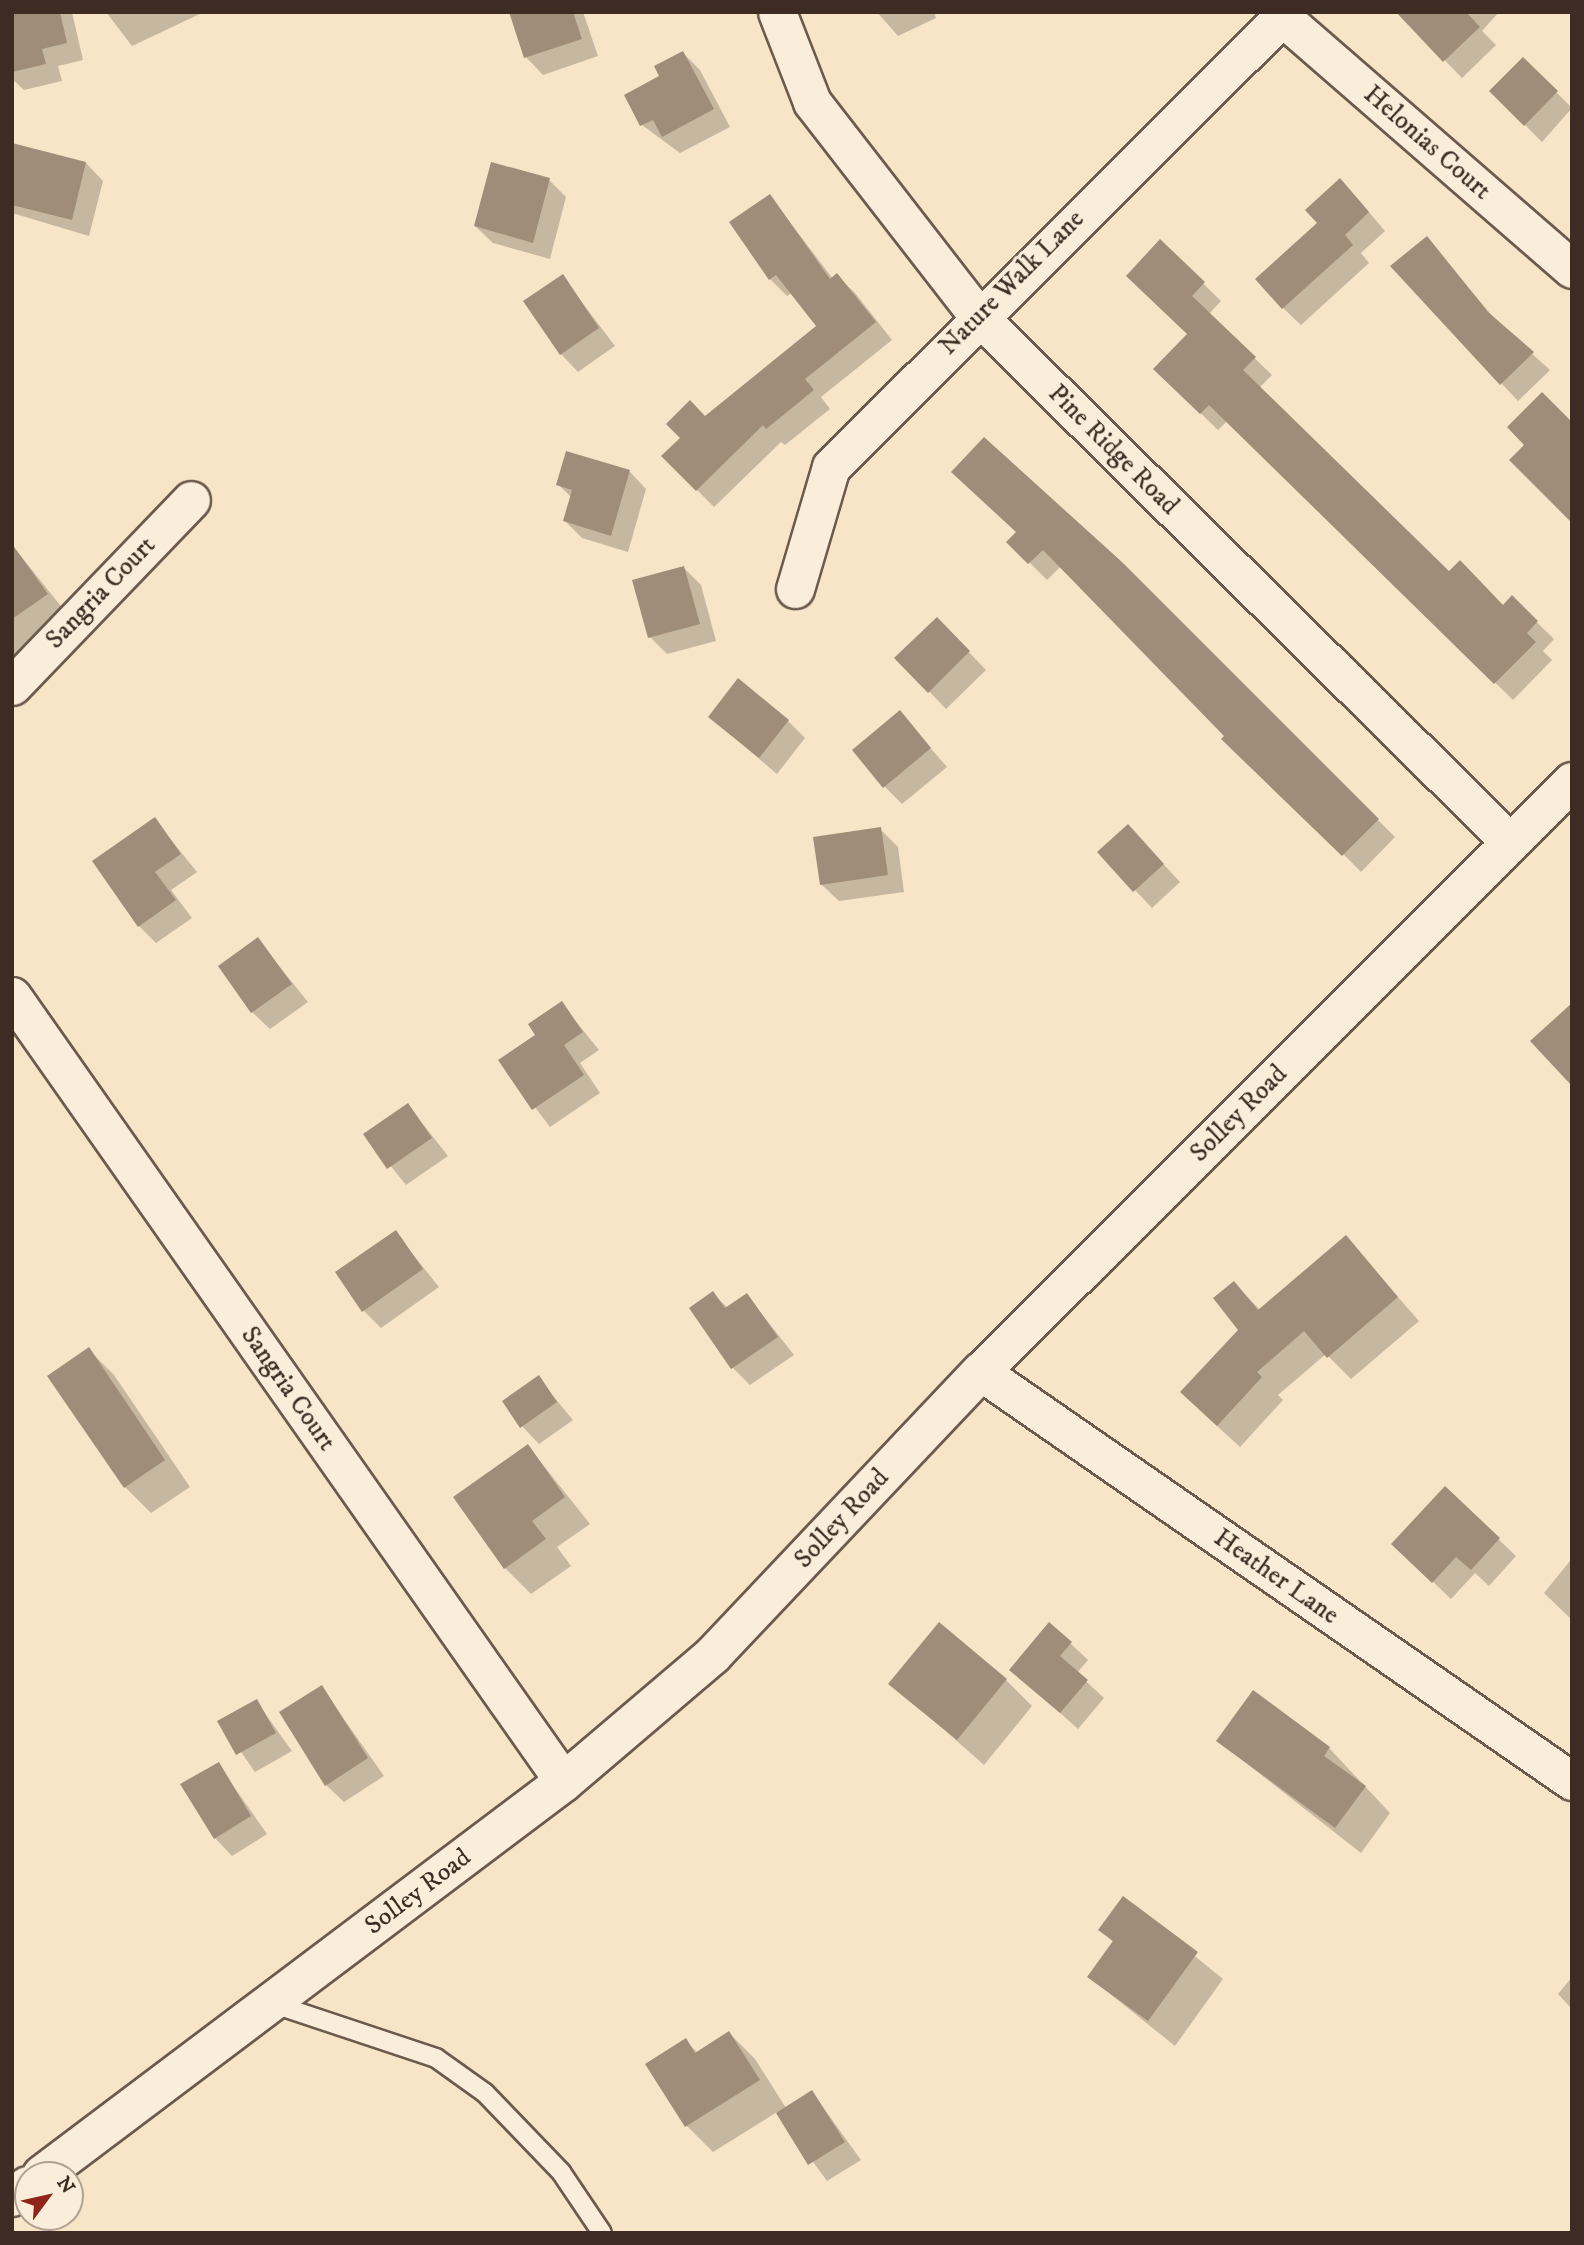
<!DOCTYPE html>
<style>
body{margin:0}
#map{position:relative;width:1584px;height:2245px;overflow:hidden;background:#f8e5c8;font-family:"IM FELL DW Pica",serif}
div>[style]{position:absolute}
.shadow>*{inset:0;background:#0003}
.building>*{inset:0;background:#9f8c79}
.roads{filter:drop-shadow(2px 0 #6c5a4d) drop-shadow(-2px 0 #6c5a4d) drop-shadow(0 2px #6c5a4d) drop-shadow(0 -2px #6c5a4d)}
.service>*{height:18px;margin:-9px;padding:0 9px;transform-origin:9px;border-radius:9px;background:#faeedb}
.minor>*{height:37px;margin:-18.5px;padding:0 18.5px;transform-origin:18.5px;border-radius:18.5px;background:#faeedb}
.secondary>*{height:38px;margin:-19px;padding:0 19px;transform-origin:19px;border-radius:19px;background:#faeedb}
span{translate:-50% -50%;white-space:nowrap;text-align:center;line-height:1.15;-webkit-text-stroke:6px #faeedb;paint-order:stroke}
.street-label{font-size:26px;color:#3e2c24}
.frame{position:absolute;inset:0;border:14px solid #3e2c24;pointer-events:none}
.north{position:absolute;left:14px;top:2161px;width:70px;height:70px;box-sizing:border-box;background:#faeedb;border:2px solid #afa092;border-radius:50%;rotate:57deg;font-size:19px;font-weight:700;line-height:28px;text-align:center;color:#3e2c24}
.north::after{content:'';display:block;margin:auto;width:24px;height:32px;background:#8f2418;clip-path:polygon(50% 0,100% 100%,50% 72%,0 100%)}
</style>
<div id="map">
<div class="shadow">
<div style="clip-path:polygon(12px 12px,72px 12px,83px 60px,58px 66px,62px 81px,24px 90px,12px 79px)"></div>
<div style="clip-path:polygon(106px 12px,204px 12px,132px 46px)"></div>
<div style="clip-path:polygon(510px 12px,583px 12px,598px 56px,543px 75px,526px 57px)"></div>
<div style="clip-path:polygon(877px 12px,934px 12px,936px 18px,898px 36px)"></div>
<div style="clip-path:polygon(1410px 12px,1499px 12px,1482px 31px,1496px 45px,1462px 78px,1404px 18px)"></div>
<div style="clip-path:polygon(683px 53px,700px 70px,730px 127px,680px 153px,642px 125px,662px 77px)"></div>
<div style="clip-path:polygon(1523px 59px,1572px 108px,1542px 142px,1491px 91px)"></div>
<div style="clip-path:polygon(12px 151px,86px 163px,103px 181px,89px 236px,12px 213px)"></div>
<div style="clip-path:polygon(549px 180px,566px 197px,550px 259px,493px 243px,475px 226px)"></div>
<div style="clip-path:polygon(770px 196px,833px 279px,837px 276px,855px 293px,892px 340px,821px 397px,830px 409px,785px 445px,781px 442px,714px 507px,663px 456px,819px 326px,792px 293px,787px 296px,770px 279px)"></div>
<div style="clip-path:polygon(1357px 198px,1385px 231px,1361px 253px,1369px 263px,1301px 325px,1283px 308px)"></div>
<div style="clip-path:polygon(1427px 238px,1499px 324px,1550px 370px,1518px 401px,1392px 267px)"></div>
<div style="clip-path:polygon(1161px 242px,1221px 301px,1209px 314px,1272px 375px,1259px 388px,1449px 574px,1503px 607px,1512px 598px,1554px 639px,1543px 651px,1552px 660px,1513px 700px,1227px 421px,1218px 430px,1155px 369px,1189px 334px)"></div>
<div style="clip-path:polygon(562px 276px,615px 346px,578px 372px,561px 354px)"></div>
<div style="clip-path:polygon(629px 471px,646px 489px,628px 552px,582px 538px,565px 521px,572px 498px,558px 484px)"></div>
<div style="clip-path:polygon(1009px 542px,1121px 563px,1395px 837px,1361px 872px,1061px 566px,1047px 580px)"></div>
<div style="clip-path:polygon(12px 545px,72px 620px,12px 663px)"></div>
<div style="clip-path:polygon(684px 568px,701px 585px,716px 641px,667px 654px,650px 637px)"></div>
<div style="clip-path:polygon(937px 619px,986px 670px,946px 709px,897px 658px)"></div>
<div style="clip-path:polygon(900px 713px,947px 767px,902px 804px,884px 786px)"></div>
<div style="clip-path:polygon(710px 717px,788px 721px,805px 738px,777px 774px)"></div>
<div style="clip-path:polygon(155px 820px,197px 872px,171px 890px,192px 918px,156px 943px,139px 926px)"></div>
<div style="clip-path:polygon(880px 829px,898px 847px,904px 892px,839px 901px,821px 884px)"></div>
<div style="clip-path:polygon(1145px 844px,1180px 882px,1152px 908px,1135px 890px)"></div>
<div style="clip-path:polygon(258px 940px,308px 1002px,270px 1029px,252px 1012px)"></div>
<div style="clip-path:polygon(561px 1003px,599px 1050px,580px 1063px,600px 1093px,550px 1127px,500px 1061px,538px 1035px)"></div>
<div style="clip-path:polygon(408px 1105px,448px 1156px,406px 1185px,365px 1134px)"></div>
<div style="clip-path:polygon(395px 1232px,439px 1287px,381px 1328px,364px 1311px)"></div>
<div style="clip-path:polygon(1346px 1238px,1419px 1321px,1351px 1379px,1326px 1354px,1278px 1395px,1283px 1400px,1240px 1447px,1205px 1415px,1240px 1330px,1234px 1283px,1260px 1310px)"></div>
<div style="clip-path:polygon(713px 1294px,728px 1308px,747px 1295px,794px 1355px,750px 1385px,733px 1368px)"></div>
<div style="clip-path:polygon(88px 1349px,114px 1375px,190px 1487px,151px 1513px,125px 1487px)"></div>
<div style="clip-path:polygon(538px 1378px,573px 1420px,539px 1444px,522px 1426px)"></div>
<div style="clip-path:polygon(528px 1446px,590px 1524px,557px 1547px,571px 1566px,531px 1594px,505px 1568px)"></div>
<div style="clip-path:polygon(1445px 1488px,1516px 1556px,1489px 1586px,1475px 1573px,1451px 1599px,1411px 1561px)"></div>
<div style="clip-path:polygon(1570px 1561px,1572px 1563px,1572px 1620px,1544px 1593px)"></div>
<div style="clip-path:polygon(1070px 1643px,1088px 1660px,1077px 1673px,1104px 1698px,1078px 1729px,1011px 1669px)"></div>
<div style="clip-path:polygon(1006px 1680px,1032px 1706px,984px 1765px,891px 1683px)"></div>
<div style="clip-path:polygon(322px 1688px,384px 1776px,344px 1802px,326px 1785px)"></div>
<div style="clip-path:polygon(1254px 1693px,1329px 1748px,1390px 1813px,1361px 1853px,1218px 1741px)"></div>
<div style="clip-path:polygon(256px 1701px,292px 1751px,255px 1772px,220px 1722px)"></div>
<div style="clip-path:polygon(218px 1764px,267px 1834px,232px 1856px,215px 1838px)"></div>
<div style="clip-path:polygon(1123px 1898px,1223px 1979px,1175px 2046px,1089px 1977px,1114px 1943px,1100px 1929px)"></div>
<div style="clip-path:polygon(1572px 1977px,1572px 2009px,1558px 1994px)"></div>
<div style="clip-path:polygon(729px 2033px,755px 2059px,786px 2108px,812px 2092px,861px 2160px,827px 2181px,777px 2112px,713px 2152px,687px 2126px,648px 2064px,686px 2041px,698px 2053px)"></div>
</div>
<div class="building">
<div style="clip-path:polygon(12px 12px,60px 12px,67px 43px,42px 49px,46px 64px,12px 72px)"></div>
<div style="clip-path:polygon(509px 12px,573px 12px,582px 39px,524px 58px)"></div>
<div style="clip-path:polygon(1396px 12px,1466px 12px,1480px 27px,1443px 62px)"></div>
<div style="clip-path:polygon(683px 51px,714px 109px,662px 137px,653px 120px,640px 126px,624px 95px,659px 76px,654px 66px)"></div>
<div style="clip-path:polygon(1523px 57px,1558px 91px,1524px 126px,1489px 91px)"></div>
<div style="clip-path:polygon(12px 143px,86px 162px,72px 220px,12px 205px)"></div>
<div style="clip-path:polygon(491px 162px,550px 178px,533px 243px,474px 226px)"></div>
<div style="clip-path:polygon(1340px 178px,1369px 212px,1345px 235px,1353px 245px,1282px 309px,1255px 279px,1317px 223px,1305px 210px)"></div>
<div style="clip-path:polygon(770px 194px,830px 279px,837px 273px,876px 322px,805px 379px,814px 390px,766px 429px,763px 425px,696px 491px,661px 456px,680px 438px,666px 424px,690px 400px,705px 416px,816px 326px,776px 275px,769px 280px,729px 222px)"></div>
<div style="clip-path:polygon(1427px 236px,1488px 312px,1534px 352px,1500px 385px,1390px 266px)"></div>
<div style="clip-path:polygon(1160px 239px,1205px 282px,1192px 296px,1256px 357px,1243px 370px,1449px 571px,1460px 560px,1503px 605px,1512px 595px,1538px 621px,1527px 633px,1536px 642px,1494px 684px,1209px 405px,1200px 414px,1153px 369px,1187px 334px,1126px 276px)"></div>
<div style="clip-path:polygon(563px 274px,599px 328px,560px 355px,523px 301px)"></div>
<div style="clip-path:polygon(1542px 392px,1572px 422px,1572px 523px,1509px 460px,1524px 445px,1507px 427px)"></div>
<div style="clip-path:polygon(984px 437px,1122px 562px,1379px 819px,1342px 856px,1221px 739px,1224px 736px,1043px 550px,1028px 564px,1006px 542px,1016px 532px,951px 472px)"></div>
<div style="clip-path:polygon(566px 451px,630px 470px,611px 536px,563px 521px,572px 490px,556px 485px)"></div>
<div style="clip-path:polygon(12px 544px,48px 594px,12px 619px)"></div>
<div style="clip-path:polygon(684px 566px,700px 624px,648px 638px,632px 580px)"></div>
<div style="clip-path:polygon(937px 617px,970px 651px,928px 693px,894px 658px)"></div>
<div style="clip-path:polygon(738px 678px,789px 720px,759px 758px,708px 717px)"></div>
<div style="clip-path:polygon(900px 710px,931px 748px,883px 788px,852px 750px)"></div>
<div style="clip-path:polygon(155px 817px,181px 854px,155px 872px,176px 900px,138px 927px,92px 861px)"></div>
<div style="clip-path:polygon(1128px 824px,1164px 864px,1133px 892px,1097px 852px)"></div>
<div style="clip-path:polygon(881px 827px,888px 875px,820px 885px,813px 837px)"></div>
<div style="clip-path:polygon(258px 937px,292px 984px,251px 1013px,218px 966px)"></div>
<div style="clip-path:polygon(562px 1001px,583px 1032px,564px 1045px,584px 1075px,532px 1110px,498px 1060px,535px 1035px,528px 1024px)"></div>
<div style="clip-path:polygon(1572px 1003px,1572px 1086px,1530px 1041px)"></div>
<div style="clip-path:polygon(408px 1103px,432px 1138px,387px 1169px,363px 1134px)"></div>
<div style="clip-path:polygon(396px 1230px,423px 1269px,362px 1312px,335px 1272px)"></div>
<div style="clip-path:polygon(1346px 1235px,1398px 1297px,1327px 1358px,1304px 1331px,1257px 1372px,1262px 1377px,1217px 1426px,1180px 1392px,1238px 1330px,1213px 1298px,1234px 1281px,1258px 1310px)"></div>
<div style="clip-path:polygon(713px 1291px,725px 1308px,747px 1293px,778px 1337px,731px 1369px,689px 1308px)"></div>
<div style="clip-path:polygon(89px 1347px,165px 1460px,124px 1488px,47px 1376px)"></div>
<div style="clip-path:polygon(539px 1375px,557px 1402px,520px 1428px,502px 1401px)"></div>
<div style="clip-path:polygon(528px 1444px,565px 1497px,532px 1521px,546px 1539px,504px 1569px,453px 1497px)"></div>
<div style="clip-path:polygon(1445px 1486px,1500px 1538px,1471px 1570px,1456px 1557px,1432px 1583px,1391px 1544px)"></div>
<div style="clip-path:polygon(939px 1622px,1007px 1679px,957px 1740px,888px 1684px)"></div>
<div style="clip-path:polygon(1049px 1622px,1072px 1642px,1060px 1656px,1088px 1680px,1060px 1713px,1009px 1670px)"></div>
<div style="clip-path:polygon(322px 1685px,368px 1758px,325px 1786px,279px 1712px)"></div>
<div style="clip-path:polygon(1253px 1690px,1330px 1747px,1324px 1756px,1366px 1786px,1335px 1828px,1216px 1741px)"></div>
<div style="clip-path:polygon(257px 1699px,276px 1733px,236px 1755px,217px 1721px)"></div>
<div style="clip-path:polygon(219px 1762px,251px 1816px,214px 1839px,180px 1784px)"></div>
<div style="clip-path:polygon(1123px 1896px,1198px 1952px,1148px 2021px,1087px 1977px,1113px 1941px,1098px 1930px)"></div>
<div style="clip-path:polygon(729px 2031px,760px 2080px,685px 2127px,645px 2064px,686px 2038px,695px 2053px)"></div>
<div style="clip-path:polygon(812px 2090px,845px 2142px,808px 2165px,776px 2113px)"></div>
</div>
<div class="roads">
<div class="service">
<div style="left:271px;top:2003px;width:174px;rotate:18.4deg"></div>
<div style="left:436px;top:2058px;width:60px;rotate:35.5deg"></div>
<div style="left:485px;top:2093px;width:110px;rotate:46.1deg"></div>
<div style="left:561px;top:2172px;width:73px;rotate:56.1deg"></div>
</div>
<div class="minor">
<div style="left:777px;top:12px;width:97px;rotate:68.7deg"></div>
<div style="left:812px;top:102px;width:271px;rotate:52.2deg"></div>
<div style="left:978px;top:316px;width:748px;rotate:44.68deg"></div>
<div style="left:1282px;top:17px;width:384px;rotate:41deg"></div>
<div style="left:795px;top:589px;width:127px;rotate:-73.6deg"></div>
<div style="left:831px;top:467px;width:644px;rotate:-44.94deg"></div>
<div style="left:12px;top:686px;width:258px;rotate:-46.1deg"></div>
<div style="left:12px;top:996px;width:960px;rotate:54.92deg"></div>
<div style="left:981px;top:1372px;width:719px;rotate:34.69deg"></div>
</div>
<div class="secondary">
<div style="left:42px;top:2175px;width:653px;rotate:-36.98deg"></div>
<div style="left:564px;top:1782px;width:196px;rotate:-40.4deg"></div>
<div style="left:713px;top:1655px;width:390px;rotate:-46.6deg"></div>
<div style="left:981px;top:1372px;width:835px;rotate:-44.95deg"></div>
<div style="left:12px;top:2197px;width:19px;rotate:-35deg"></div>
</div>
</div>
<div class="street-label">
<span style="left:1427px;top:143px;rotate:41deg">Helonias Court</span>
<span style="left:1012px;top:283px;rotate:-45deg">Nature Walk Lane</span>
<span style="left:1113px;top:450px;rotate:45deg">Pine Ridge Road</span>
<span style="left:101px;top:593px;rotate:-46deg">Sangria Court</span>
<span style="left:1239px;top:1114px;rotate:-45deg">Solley Road</span>
<span style="left:288px;top:1389px;rotate:55deg">Sangria Court</span>
<span style="left:842px;top:1519px;rotate:-47deg">Solley Road</span>
<span style="left:1276px;top:1577px;rotate:35deg">Heather Lane</span>
<span style="left:418px;top:1892px;rotate:-37deg">Solley Road</span>
</div>
<div class="frame"></div>
<div class="north">N</div>
</div>
